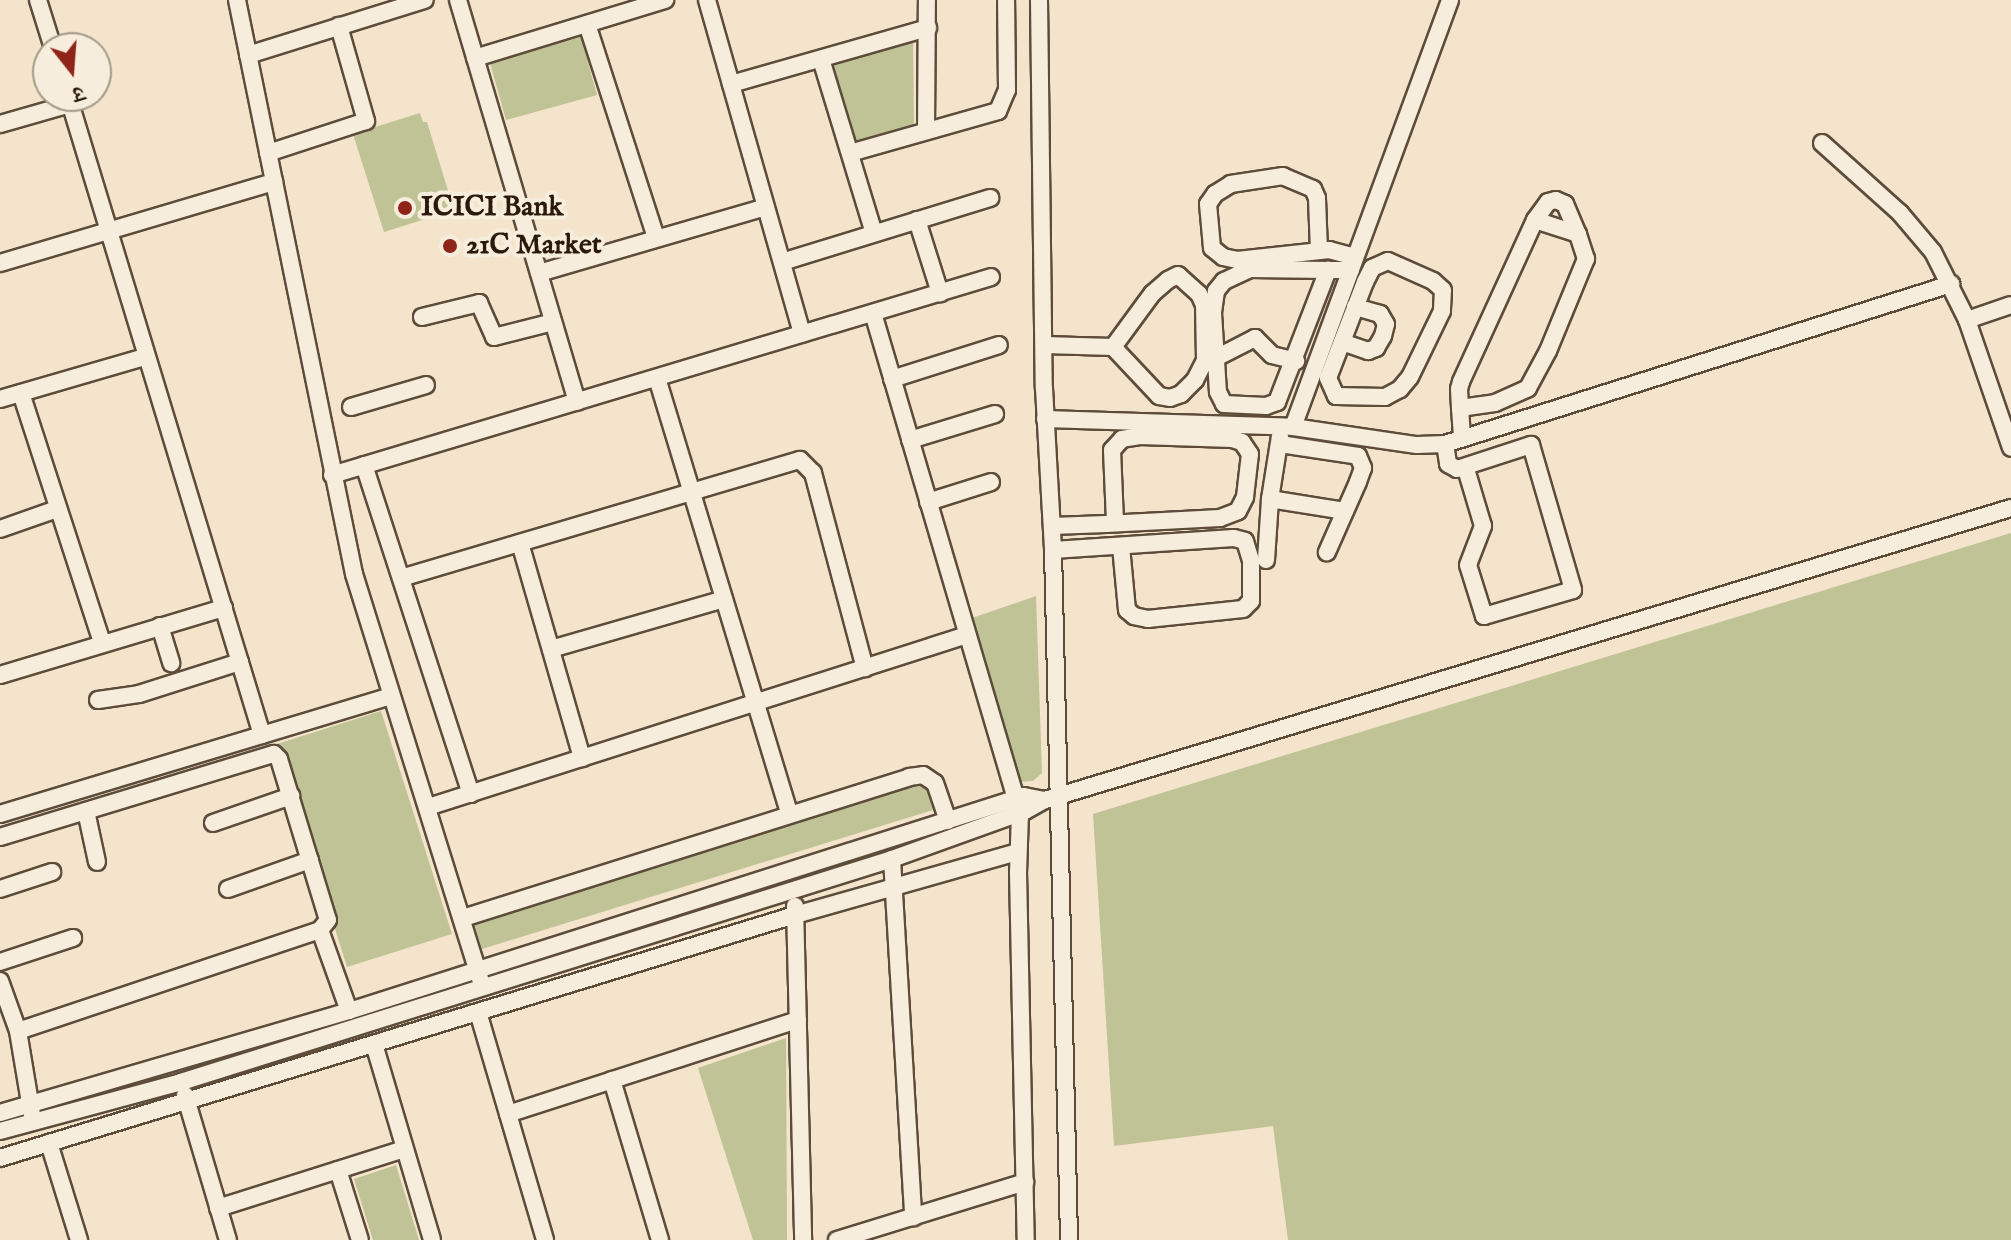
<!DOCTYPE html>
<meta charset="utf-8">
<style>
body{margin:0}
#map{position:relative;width:2011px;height:1240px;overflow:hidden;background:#f3e4cb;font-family:"IM FELL English","Noto Serif Devanagari",serif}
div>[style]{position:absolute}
.green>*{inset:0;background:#bfc395}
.roads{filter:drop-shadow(2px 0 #5d4c3a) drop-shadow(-2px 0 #5d4c3a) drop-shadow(0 2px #5d4c3a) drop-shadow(0 -2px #5d4c3a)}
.minor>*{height:16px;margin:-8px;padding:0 8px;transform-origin:8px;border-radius:8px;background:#f7eddd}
.dots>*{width:22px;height:22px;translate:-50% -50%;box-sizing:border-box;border:4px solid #f7eddd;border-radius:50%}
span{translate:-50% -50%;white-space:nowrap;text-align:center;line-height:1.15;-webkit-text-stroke:8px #f7eddd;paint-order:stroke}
.poi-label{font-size:28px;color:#2b1a0a;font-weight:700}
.left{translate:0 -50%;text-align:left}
.north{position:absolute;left:32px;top:32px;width:80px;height:80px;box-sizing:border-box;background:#f7eddd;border:2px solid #a59989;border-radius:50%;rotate:163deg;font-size:22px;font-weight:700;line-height:32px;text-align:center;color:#2b1a0a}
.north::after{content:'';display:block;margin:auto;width:28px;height:36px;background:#8f2418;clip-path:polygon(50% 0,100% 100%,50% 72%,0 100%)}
</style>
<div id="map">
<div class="green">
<div style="clip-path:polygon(913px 36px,914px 126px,856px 143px,831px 63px)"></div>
<div style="clip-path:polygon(581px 37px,597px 95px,506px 120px,490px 63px)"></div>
<div style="clip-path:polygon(420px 113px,423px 122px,427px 122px,454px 210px,384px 232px,353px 134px)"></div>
<div style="clip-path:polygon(2011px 533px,2011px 1240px,1288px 1240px,1273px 1126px,1114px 1146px,1093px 814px)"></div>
<div style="clip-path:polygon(1036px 596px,1042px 773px,1033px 781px,1017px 782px,972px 618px)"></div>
<div style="clip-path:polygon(381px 711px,452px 934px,347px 967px,277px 744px)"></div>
<div style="clip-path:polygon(923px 778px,933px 810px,482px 949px,472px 917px)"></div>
<div style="clip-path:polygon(786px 1038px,787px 1240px,753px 1240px,698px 1068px)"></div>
<div style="clip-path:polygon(396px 1165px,419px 1240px,373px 1240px,354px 1179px)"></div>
</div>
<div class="roads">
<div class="minor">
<div style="left:38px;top:0;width:50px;rotate:72.6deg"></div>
<div style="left:237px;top:0;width:586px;rotate:78.48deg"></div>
<div style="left:354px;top:574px;width:424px;rotate:72.7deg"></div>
<div style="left:458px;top:0;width:419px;rotate:73.5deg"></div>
<div style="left:707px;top:0;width:347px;rotate:74.1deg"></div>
<div style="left:1039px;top:0;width:388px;rotate:89.3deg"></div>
<div style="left:1044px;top:388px;width:162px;rotate:86.8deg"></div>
<div style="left:1053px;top:550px;width:690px;rotate:88.67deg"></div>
<div style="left:587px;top:24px;width:225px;rotate:72.1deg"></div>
<div style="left:248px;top:55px;width:185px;rotate:-17.3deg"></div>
<div style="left:475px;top:58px;width:199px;rotate:-17deg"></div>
<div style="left:821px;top:59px;width:182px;rotate:73.1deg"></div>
<div style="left:731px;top:84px;width:205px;rotate:-15.9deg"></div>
<div style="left:68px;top:96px;width:668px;rotate:73.11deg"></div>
<div style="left:0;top:124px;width:73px;rotate:-15.9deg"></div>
<div style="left:926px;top:131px;width:131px;rotate:-89.6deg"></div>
<div style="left:1822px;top:143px;width:105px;rotate:41.9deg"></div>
<div style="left:1900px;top:213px;width:51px;rotate:49.8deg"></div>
<div style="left:1933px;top:252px;width:76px;rotate:63.4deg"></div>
<div style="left:1967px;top:320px;width:135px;rotate:71deg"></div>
<div style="left:268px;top:153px;width:103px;rotate:-18.1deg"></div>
<div style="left:366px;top:121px;width:99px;rotate:-105.9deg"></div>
<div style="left:850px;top:153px;width:154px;rotate:-15.8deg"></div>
<div style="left:998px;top:111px;width:23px;rotate:-67deg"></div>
<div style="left:1007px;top:90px;width:90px;rotate:-90.6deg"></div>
<div style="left:917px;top:220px;width:77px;rotate:72.5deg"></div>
<div style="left:1535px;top:220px;width:22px;rotate:-54deg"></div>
<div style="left:1548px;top:202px;width:8px;rotate:-14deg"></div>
<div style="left:1556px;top:200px;width:10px;rotate:24deg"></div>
<div style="left:1565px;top:204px;width:33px;rotate:67deg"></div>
<div style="left:1319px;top:251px;width:53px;rotate:-92.2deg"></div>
<div style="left:1317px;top:198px;width:10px;rotate:-114deg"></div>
<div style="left:1313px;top:189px;width:33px;rotate:-157deg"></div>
<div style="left:1283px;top:176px;width:53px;rotate:171.3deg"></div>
<div style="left:1231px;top:184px;width:19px;rotate:148deg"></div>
<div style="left:1215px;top:194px;width:12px;rotate:125deg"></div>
<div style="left:1208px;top:204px;width:44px;rotate:84.8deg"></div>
<div style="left:1212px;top:248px;width:14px;rotate:39deg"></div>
<div style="left:1223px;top:257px;width:14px;rotate:12deg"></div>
<div style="left:1237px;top:260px;width:93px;rotate:-6.2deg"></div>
<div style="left:1329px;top:250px;width:27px;rotate:15deg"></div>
<div style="left:1388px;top:261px;width:49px;rotate:24deg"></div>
<div style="left:1433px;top:281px;width:13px;rotate:42deg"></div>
<div style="left:1443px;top:290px;width:21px;rotate:93deg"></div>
<div style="left:1442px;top:311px;width:73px;rotate:115.9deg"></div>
<div style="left:1410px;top:377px;width:16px;rotate:130deg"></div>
<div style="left:1400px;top:389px;width:17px;rotate:152deg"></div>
<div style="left:1385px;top:397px;width:49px;rotate:-178.8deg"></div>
<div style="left:1336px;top:396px;width:20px;rotate:-114deg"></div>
<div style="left:1328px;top:378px;width:103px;rotate:-68.9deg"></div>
<div style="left:1365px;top:282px;width:16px;rotate:-63deg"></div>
<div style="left:1372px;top:268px;width:17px;rotate:-24deg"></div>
<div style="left:782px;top:262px;width:218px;rotate:-17.1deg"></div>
<div style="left:0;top:263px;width:286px;rotate:-16.5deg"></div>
<div style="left:1328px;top:270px;width:78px;rotate:-179.3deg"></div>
<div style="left:1250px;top:269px;width:29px;rotate:155deg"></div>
<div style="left:1224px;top:281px;width:13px;rotate:129deg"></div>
<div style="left:1216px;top:291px;width:22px;rotate:98deg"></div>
<div style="left:1213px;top:313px;width:79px;rotate:86.4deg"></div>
<div style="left:1218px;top:392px;width:13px;rotate:63deg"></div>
<div style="left:1224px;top:404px;width:42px;rotate:2.7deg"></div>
<div style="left:1266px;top:406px;width:12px;rotate:-20deg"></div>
<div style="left:1277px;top:402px;width:142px;rotate:-68.9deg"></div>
<div style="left:1328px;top:270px;width:23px"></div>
<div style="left:539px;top:273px;width:236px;rotate:-16.2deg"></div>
<div style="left:873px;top:313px;width:507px;rotate:73.6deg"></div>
<div style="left:422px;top:317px;width:59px;rotate:-13.8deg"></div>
<div style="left:479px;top:303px;width:37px;rotate:66deg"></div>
<div style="left:494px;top:337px;width:61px;rotate:-14.3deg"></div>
<div style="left:1967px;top:320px;width:46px;rotate:-18.8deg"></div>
<div style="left:1342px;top:342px;width:28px;rotate:19deg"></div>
<div style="left:1368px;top:351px;width:9px;rotate:-21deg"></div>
<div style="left:1376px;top:348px;width:14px;rotate:-60deg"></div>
<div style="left:1383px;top:336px;width:12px;rotate:-76deg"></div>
<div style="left:1386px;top:324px;width:12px;rotate:-121deg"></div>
<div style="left:1380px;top:314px;width:26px;rotate:-164deg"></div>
<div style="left:1044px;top:345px;width:69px;rotate:1.7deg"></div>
<div style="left:1113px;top:347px;width:67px;rotate:46.8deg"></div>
<div style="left:1159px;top:396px;width:11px;rotate:10deg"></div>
<div style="left:1170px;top:398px;width:12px;rotate:-20deg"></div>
<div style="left:1181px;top:394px;width:20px;rotate:-45deg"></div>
<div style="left:1195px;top:380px;width:22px;rotate:-63deg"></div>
<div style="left:1205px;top:360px;width:55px;rotate:-91deg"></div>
<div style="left:1204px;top:305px;width:12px;rotate:-114deg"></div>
<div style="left:1199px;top:294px;width:28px;rotate:-138deg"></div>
<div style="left:1178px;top:275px;width:11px;rotate:153deg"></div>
<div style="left:1168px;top:280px;width:21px;rotate:139deg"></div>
<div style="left:1152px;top:294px;width:66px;rotate:126.3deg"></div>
<div style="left:1216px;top:358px;width:44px;rotate:-27.1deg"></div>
<div style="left:1255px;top:338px;width:24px;rotate:45deg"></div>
<div style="left:1272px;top:355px;width:25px;rotate:14deg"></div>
<div style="left:657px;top:378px;width:455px;rotate:73.1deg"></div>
<div style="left:892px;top:379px;width:112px;rotate:-17.6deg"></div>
<div style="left:21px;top:393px;width:262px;rotate:72deg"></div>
<div style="left:0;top:399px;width:151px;rotate:-16.2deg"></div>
<div style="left:351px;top:407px;width:78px;rotate:-16.3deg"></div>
<div style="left:1460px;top:408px;width:35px;rotate:-8deg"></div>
<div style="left:1495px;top:403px;width:36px;rotate:-24deg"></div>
<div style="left:1528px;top:388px;width:42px;rotate:-61.6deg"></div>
<div style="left:1548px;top:351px;width:100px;rotate:-67.6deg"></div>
<div style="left:1586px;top:259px;width:26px;rotate:-108deg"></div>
<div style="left:1578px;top:234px;width:45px;rotate:-162deg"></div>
<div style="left:1535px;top:220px;width:178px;rotate:114.6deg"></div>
<div style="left:1461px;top:382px;width:7px;rotate:106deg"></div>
<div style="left:1459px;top:389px;width:19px;rotate:87deg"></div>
<div style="left:1460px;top:408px;width:30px;rotate:86deg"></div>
<div style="left:1045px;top:419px;width:248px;rotate:1.8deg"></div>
<div style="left:1293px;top:427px;width:125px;rotate:8.3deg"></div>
<div style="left:1417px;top:445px;width:28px;rotate:-2deg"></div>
<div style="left:1445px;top:444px;width:531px;rotate:-17.55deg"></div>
<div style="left:1293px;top:427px;width:455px;rotate:-69.8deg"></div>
<div style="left:910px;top:440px;width:89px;rotate:-17deg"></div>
<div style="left:1280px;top:444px;width:79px;rotate:8.7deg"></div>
<div style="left:1358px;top:456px;width:13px;rotate:67deg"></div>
<div style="left:1363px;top:468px;width:15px;rotate:110deg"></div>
<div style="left:1358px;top:482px;width:77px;rotate:113.9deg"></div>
<div style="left:1445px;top:444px;width:20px;rotate:81deg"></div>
<div style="left:1448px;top:464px;width:10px;rotate:29deg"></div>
<div style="left:1457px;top:469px;width:78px;rotate:-18deg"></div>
<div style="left:1531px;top:445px;width:151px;rotate:73.8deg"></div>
<div style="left:1573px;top:590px;width:93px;rotate:163.7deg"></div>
<div style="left:1484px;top:616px;width:53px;rotate:-107.4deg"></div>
<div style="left:1468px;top:565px;width:42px;rotate:-69deg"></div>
<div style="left:1483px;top:526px;width:59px;rotate:-106.6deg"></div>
<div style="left:364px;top:465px;width:346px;rotate:72deg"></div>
<div style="left:332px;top:475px;width:688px;rotate:-16.72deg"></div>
<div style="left:1270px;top:499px;width:76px;rotate:9.1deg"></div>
<div style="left:928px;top:502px;width:66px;rotate:-17.6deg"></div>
<div style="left:1052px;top:526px;width:54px;rotate:-2.1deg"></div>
<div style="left:1106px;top:524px;width:114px;rotate:-3deg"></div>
<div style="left:1220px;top:518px;width:19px;rotate:-21deg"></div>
<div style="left:1238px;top:511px;width:16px;rotate:-63deg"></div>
<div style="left:1245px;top:497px;width:43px;rotate:-83.4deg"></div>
<div style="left:1250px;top:454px;width:14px;rotate:-124deg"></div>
<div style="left:1242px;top:442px;width:10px;rotate:-163deg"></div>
<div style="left:1232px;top:439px;width:92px;rotate:-178.1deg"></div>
<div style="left:1140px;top:436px;width:18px;rotate:171deg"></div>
<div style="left:1122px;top:439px;width:15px;rotate:132deg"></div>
<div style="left:1112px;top:450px;width:73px;rotate:87.6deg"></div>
<div style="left:0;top:529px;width:60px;rotate:-19.3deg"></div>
<div style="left:520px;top:543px;width:224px;rotate:73.9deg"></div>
<div style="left:1053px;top:550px;width:181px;rotate:-3.8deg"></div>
<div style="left:1234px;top:538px;width:11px;rotate:15deg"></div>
<div style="left:1245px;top:541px;width:21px;rotate:73deg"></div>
<div style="left:1251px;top:561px;width:40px;rotate:90deg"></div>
<div style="left:1251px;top:601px;width:11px;rotate:135deg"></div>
<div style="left:1243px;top:609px;width:96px;rotate:174deg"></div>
<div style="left:1148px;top:619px;width:14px;rotate:-168deg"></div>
<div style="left:1134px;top:616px;width:9px;rotate:-139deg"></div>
<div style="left:1127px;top:610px;width:64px;rotate:-95.4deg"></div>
<div style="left:1266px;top:560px;width:61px;rotate:-86.2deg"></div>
<div style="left:1270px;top:499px;width:64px;rotate:-81deg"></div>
<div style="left:401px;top:578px;width:416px;rotate:-16.5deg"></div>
<div style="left:800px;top:460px;width:18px;rotate:45deg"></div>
<div style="left:813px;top:473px;width:202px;rotate:75.1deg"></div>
<div style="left:160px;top:626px;width:39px;rotate:73deg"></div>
<div style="left:551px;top:649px;width:180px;rotate:-16.1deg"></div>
<div style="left:0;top:675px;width:234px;rotate:-16.7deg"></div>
<div style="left:98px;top:700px;width:41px;rotate:-8.3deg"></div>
<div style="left:139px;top:694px;width:106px;rotate:-17.6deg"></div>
<div style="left:428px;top:807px;width:566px;rotate:-17.7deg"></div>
<div style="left:86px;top:811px;width:52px;rotate:77.8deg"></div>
<div style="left:1020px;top:813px;width:59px;rotate:91.9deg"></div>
<div style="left:1018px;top:872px;width:368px;rotate:88.8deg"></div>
<div style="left:0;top:814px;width:408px;rotate:-16.8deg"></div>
<div style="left:213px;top:823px;width:83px;rotate:-19.1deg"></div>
<div style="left:0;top:837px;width:286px;rotate:-16.9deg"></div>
<div style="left:274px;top:754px;width:7px;rotate:45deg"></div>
<div style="left:279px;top:759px;width:168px;rotate:73.1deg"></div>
<div style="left:328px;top:920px;width:13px;rotate:129deg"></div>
<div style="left:320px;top:930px;width:318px;rotate:161.5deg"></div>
<div style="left:892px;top:859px;width:359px;rotate:86.6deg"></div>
<div style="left:0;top:889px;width:55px;rotate:-18.1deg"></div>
<div style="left:228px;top:889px;width:87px;rotate:-19.5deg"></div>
<div style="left:795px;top:906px;width:334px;rotate:88.6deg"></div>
<div style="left:463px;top:918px;width:468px;rotate:-17.5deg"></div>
<div style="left:909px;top:777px;width:14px;rotate:-8deg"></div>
<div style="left:923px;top:775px;width:14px;rotate:34deg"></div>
<div style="left:935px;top:783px;width:40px;rotate:71.1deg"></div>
<div style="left:320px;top:930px;width:86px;rotate:70.3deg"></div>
<div style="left:0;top:962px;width:77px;rotate:-18.2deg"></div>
<div style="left:0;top:981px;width:53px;rotate:70.2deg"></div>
<div style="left:18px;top:1031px;width:85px;rotate:80.5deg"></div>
<div style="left:478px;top:1012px;width:238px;rotate:73.6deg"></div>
<div style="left:374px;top:1044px;width:204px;rotate:73.5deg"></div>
<div style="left:612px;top:1080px;width:167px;rotate:73.3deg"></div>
<div style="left:185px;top:1095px;width:151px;rotate:73.5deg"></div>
<div style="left:0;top:1113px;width:364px;rotate:-16.3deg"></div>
<div style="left:349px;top:1011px;width:708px;rotate:-17.67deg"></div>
<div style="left:1024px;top:796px;width:21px;rotate:11deg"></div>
<div style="left:508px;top:1114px;width:305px;rotate:-18deg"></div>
<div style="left:0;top:1131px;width:188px;rotate:-15.1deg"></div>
<div style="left:181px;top:1082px;width:745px;rotate:-17.41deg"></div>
<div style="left:892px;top:859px;width:141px;rotate:-19.8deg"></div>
<div style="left:1025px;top:811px;width:23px;rotate:-29deg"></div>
<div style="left:1045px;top:800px;width:1009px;rotate:-16.82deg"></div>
<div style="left:49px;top:1143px;width:102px;rotate:72.8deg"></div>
<div style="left:0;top:1158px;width:831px;rotate:-17deg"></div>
<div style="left:795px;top:915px;width:231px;rotate:-15.8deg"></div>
<div style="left:338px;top:1170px;width:73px;rotate:72.6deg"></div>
<div style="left:218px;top:1208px;width:195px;rotate:-17.6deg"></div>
<div style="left:837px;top:1240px;width:197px;rotate:-17.1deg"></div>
</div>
</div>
<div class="dots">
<div style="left:405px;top:208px;background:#8f2418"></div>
<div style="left:450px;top:246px;background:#8f2418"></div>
</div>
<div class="poi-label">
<span class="left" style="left:421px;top:208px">ICICI Bank</span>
<span class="left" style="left:466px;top:246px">21C Market</span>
</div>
<div class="north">उ</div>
</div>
